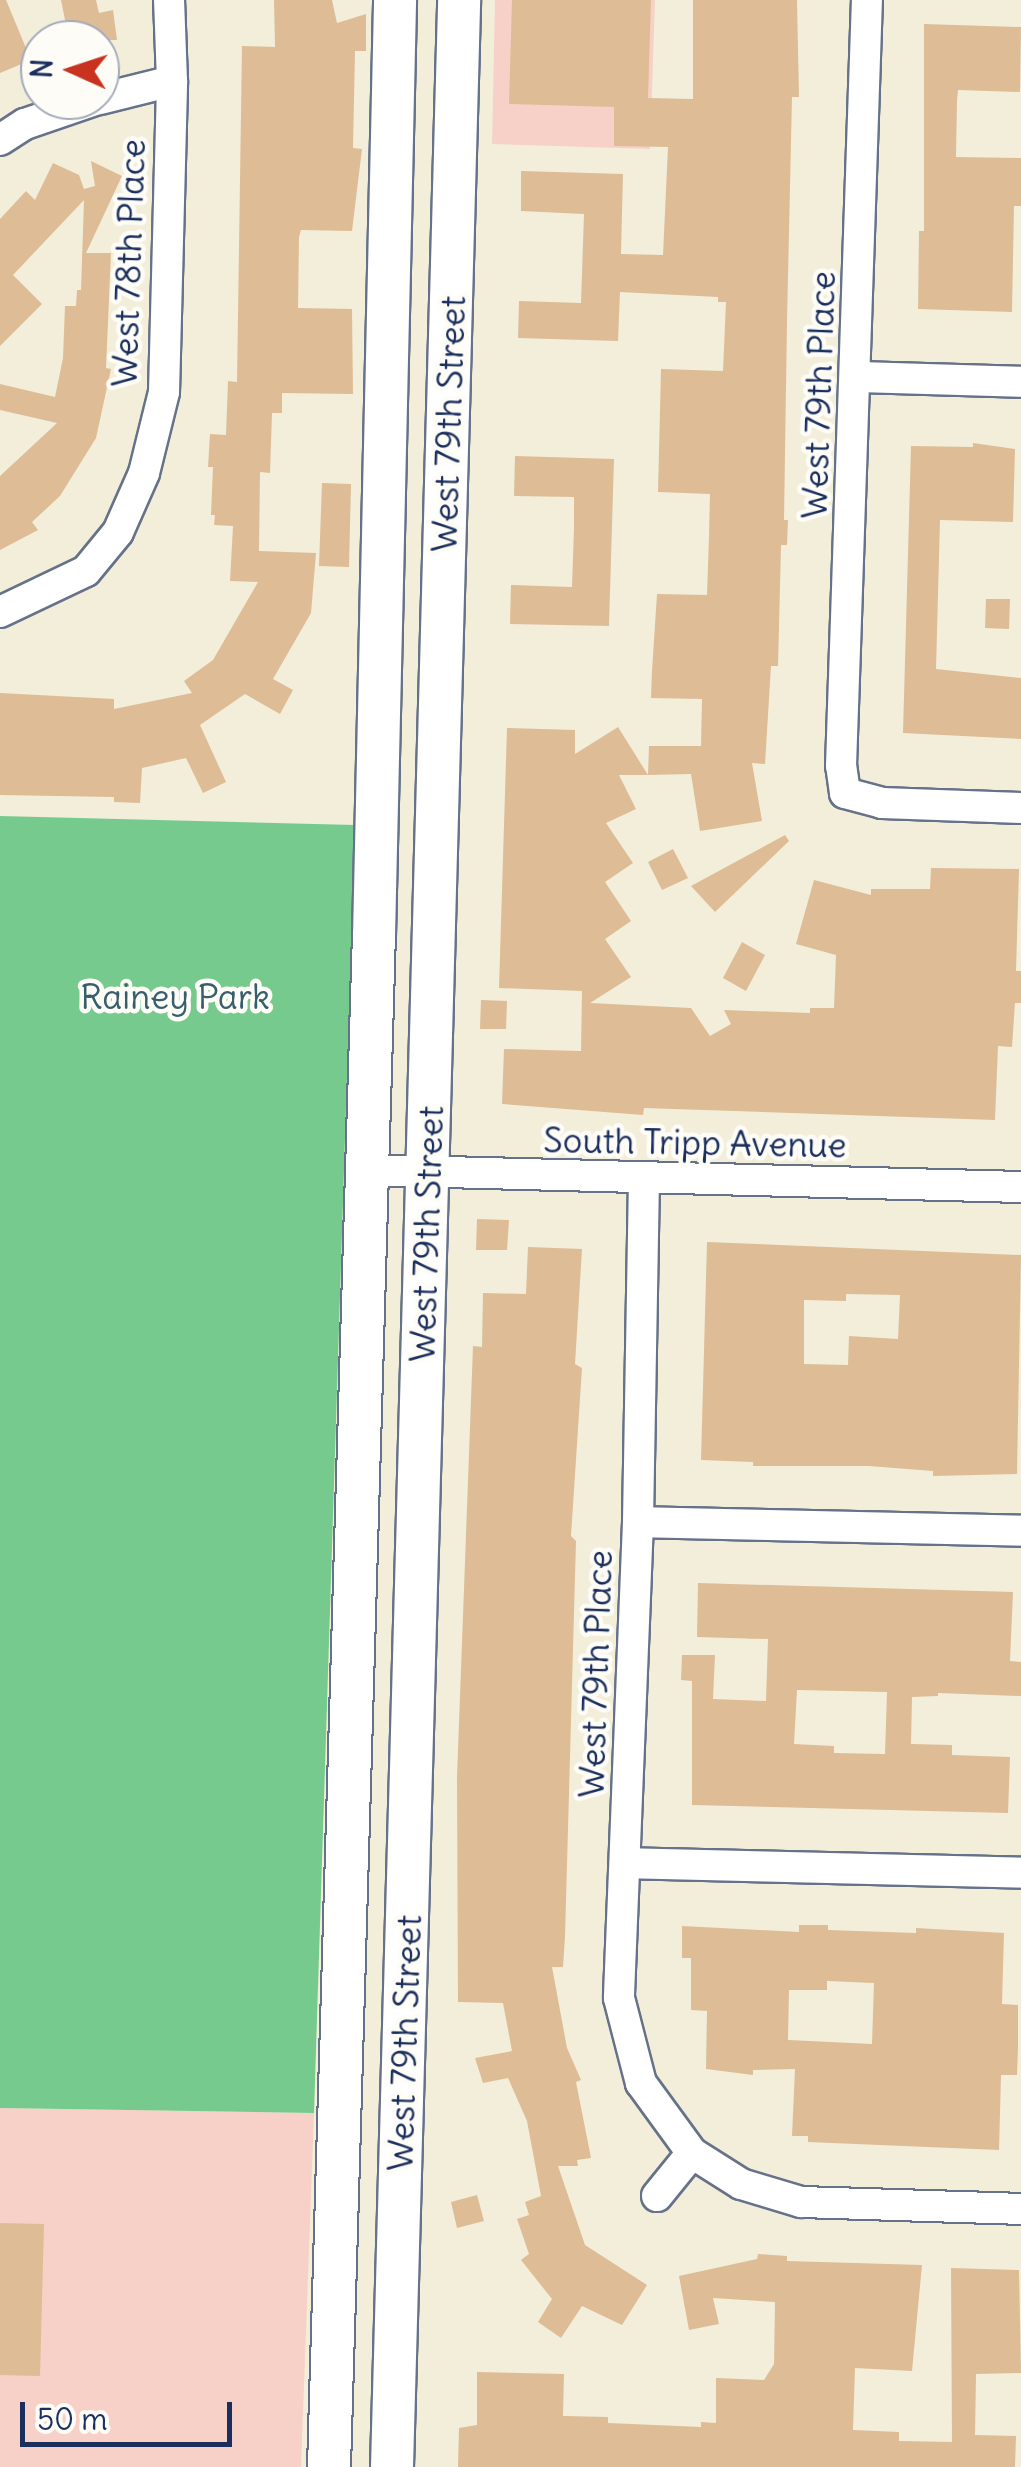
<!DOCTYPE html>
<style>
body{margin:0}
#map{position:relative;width:1021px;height:2467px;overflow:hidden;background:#f2eeda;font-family:Delius,sans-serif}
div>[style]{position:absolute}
.built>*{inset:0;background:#f7d1c8}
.green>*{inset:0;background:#77ca8d}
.building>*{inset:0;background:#debc96}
.roads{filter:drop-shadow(2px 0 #667289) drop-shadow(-2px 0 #667289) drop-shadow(0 2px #667289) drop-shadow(0 -2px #667289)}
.minor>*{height:30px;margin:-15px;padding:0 15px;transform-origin:15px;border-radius:15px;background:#fff}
.secondary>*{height:42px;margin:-21px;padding:0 21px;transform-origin:21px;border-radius:21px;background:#fff}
span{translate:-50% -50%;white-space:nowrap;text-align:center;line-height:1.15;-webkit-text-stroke:9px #fdfcf7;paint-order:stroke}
.street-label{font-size:35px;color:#1b2f5e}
.park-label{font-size:35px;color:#375e6c}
.north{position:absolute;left:20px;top:20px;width:100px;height:100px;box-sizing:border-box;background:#fdfcf7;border:2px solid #a3aaba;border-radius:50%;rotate:273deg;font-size:28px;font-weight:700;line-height:40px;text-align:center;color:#1b2f5e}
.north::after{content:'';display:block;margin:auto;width:35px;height:45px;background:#c8321e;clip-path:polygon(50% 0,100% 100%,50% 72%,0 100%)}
.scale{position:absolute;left:20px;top:2402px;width:212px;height:45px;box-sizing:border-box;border:5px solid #1b2f5e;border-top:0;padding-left:12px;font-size:30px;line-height:35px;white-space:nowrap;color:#1b2f5e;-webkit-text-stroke:8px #fdfcf7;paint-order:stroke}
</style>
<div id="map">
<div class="built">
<div style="clip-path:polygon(495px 0,655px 0,650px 149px,492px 144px)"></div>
<div style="clip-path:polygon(0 2108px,314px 2113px,301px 2467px,0 2467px)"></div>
</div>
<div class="green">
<div style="clip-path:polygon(0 816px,355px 825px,314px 2113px,0 2108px)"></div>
</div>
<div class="building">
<div style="clip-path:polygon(0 0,6px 0,31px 60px,0 73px)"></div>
<div style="clip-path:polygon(61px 0,96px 0,99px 13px,113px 10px,117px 40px,69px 40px)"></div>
<div style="clip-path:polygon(274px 0,332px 0,337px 23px,366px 14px,366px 51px,355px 51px,353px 148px,362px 149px,352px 231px,301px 230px,299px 237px,298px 308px,352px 309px,353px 394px,282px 393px,282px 413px,272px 413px,270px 473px,260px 472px,259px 551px,316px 553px,311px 613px,273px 679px,293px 690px,280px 714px,245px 694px,200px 725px,226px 782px,203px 793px,186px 758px,142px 768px,140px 803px,114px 802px,114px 797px,0 795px,0 693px,114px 699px,114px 709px,192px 693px,184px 681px,213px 660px,258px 582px,230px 581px,233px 526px,214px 525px,215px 515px,211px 515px,213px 467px,208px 467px,210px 434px,226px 435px,228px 381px,237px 382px,242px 46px,275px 47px)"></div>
<div style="clip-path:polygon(512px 0,651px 0,648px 98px,693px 99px,693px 0,797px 0,799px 97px,792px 97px,787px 322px,784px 520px,788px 520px,787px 545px,781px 545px,778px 666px,771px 666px,765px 764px,752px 763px,762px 821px,700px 831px,691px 774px,648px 775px,649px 746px,701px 746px,702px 699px,651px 698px,652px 671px,657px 594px,707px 595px,709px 536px,710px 494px,658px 492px,661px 369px,723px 371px,726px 302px,718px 302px,718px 297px,620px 292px,618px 341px,518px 338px,519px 301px,581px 303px,584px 214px,521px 211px,521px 171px,623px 174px,621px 254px,663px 255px,668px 147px,614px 146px,614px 107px,509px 104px)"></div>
<div style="clip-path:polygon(924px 24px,1021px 27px,1020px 92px,958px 90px,957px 101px,956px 157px,1021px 158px,1021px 206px,1014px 206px,1012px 312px,918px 309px,919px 231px,924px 231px)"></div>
<div style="clip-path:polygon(91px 161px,122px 176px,86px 253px,111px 253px,106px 368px,111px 369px,96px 438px,60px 496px,32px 522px,38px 530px,0 550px,0 476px,57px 423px,0 410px,0 384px,55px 397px,63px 358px,65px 306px,76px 306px,77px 290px,81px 290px,84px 200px,13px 275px,42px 304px,0 346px,0 219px,26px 191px,35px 200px,53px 163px,79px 175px,84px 189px,95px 186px)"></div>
<div style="clip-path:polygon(973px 443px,1015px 449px,1013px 522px,940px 520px,936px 669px,1021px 678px,1021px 739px,903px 733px,911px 446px,973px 447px)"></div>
<div style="clip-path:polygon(515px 456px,614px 459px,609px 626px,510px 624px,511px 585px,572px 587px,574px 528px,574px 497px,514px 496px)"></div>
<div style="clip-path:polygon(322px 483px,351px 484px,349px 567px,319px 566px)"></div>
<div style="clip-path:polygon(986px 599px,1010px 599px,1009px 629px,985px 628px)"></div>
<div style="clip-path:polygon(618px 727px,648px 775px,619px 775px,636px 809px,606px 823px,633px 863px,605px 882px,631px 921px,605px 939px,631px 977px,590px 1003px,691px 1008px,710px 1036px,731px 1024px,724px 1010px,810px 1013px,810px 1008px,834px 1008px,836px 955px,796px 944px,814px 880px,871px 895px,871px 889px,930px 889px,931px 868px,1019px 869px,1016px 971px,1021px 971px,1021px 1003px,1015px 1003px,1012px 1047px,998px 1046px,995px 1120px,644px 1108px,643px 1115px,502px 1104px,504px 1049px,581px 1051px,582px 991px,499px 988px,507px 728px,575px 730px,575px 754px)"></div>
<div style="clip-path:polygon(785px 835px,789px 841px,715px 912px,691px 886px)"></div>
<div style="clip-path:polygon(673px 849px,688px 878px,662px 890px,648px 862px)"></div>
<div style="clip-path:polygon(742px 942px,765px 955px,746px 991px,723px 978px)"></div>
<div style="clip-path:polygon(481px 1000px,507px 1001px,506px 1029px,480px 1029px)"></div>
<div style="clip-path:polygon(477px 1219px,509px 1220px,507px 1250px,476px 1250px)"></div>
<div style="clip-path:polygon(evenodd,707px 1242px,1021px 1255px,1017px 1474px,933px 1476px,933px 1471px,869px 1466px,753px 1466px,753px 1462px,701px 1460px,707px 1242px,846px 1294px,900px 1295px,898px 1339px,849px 1336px,848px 1365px,804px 1364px,804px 1300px,846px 1301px,846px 1294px)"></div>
<div style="clip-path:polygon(528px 1247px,582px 1249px,575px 1364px,582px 1368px,571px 1536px,576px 1541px,565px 1937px,563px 1967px,552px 1967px,567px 2048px,581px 2080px,576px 2082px,591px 2158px,577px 2160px,578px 2166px,558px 2166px,585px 2245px,647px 2285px,622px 2325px,582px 2306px,561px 2338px,538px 2322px,552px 2299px,521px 2260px,529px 2254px,517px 2219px,529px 2215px,525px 2202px,541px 2196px,527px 2121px,508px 2078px,483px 2083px,475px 2058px,512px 2051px,503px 2003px,458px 2002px,457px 1777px,473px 1346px,482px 1347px,483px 1293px,526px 1294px)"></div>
<div style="clip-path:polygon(evenodd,698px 1583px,1013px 1592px,1010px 1661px,1021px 1662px,1021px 1696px,938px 1693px,938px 1696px,912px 1697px,911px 1744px,952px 1745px,952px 1755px,1010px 1757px,1008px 1813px,692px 1805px,692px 1681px,681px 1680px,682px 1655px,715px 1655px,713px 1699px,766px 1701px,768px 1639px,697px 1637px,698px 1583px,797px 1690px,887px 1692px,885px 1754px,834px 1753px,834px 1746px,794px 1744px,797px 1690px)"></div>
<div style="clip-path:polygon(evenodd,799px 1925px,828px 1925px,828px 1930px,916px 1933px,916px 1928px,1004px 1933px,1002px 2004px,1018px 2005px,1018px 2047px,1017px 2075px,1001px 2075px,999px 2150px,808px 2142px,808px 2136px,792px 2136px,795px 2069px,753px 2070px,753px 2075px,706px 2069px,707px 2011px,691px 2010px,691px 1958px,682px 1958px,682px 1926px,799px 1932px,799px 1925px,827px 1981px,874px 1983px,872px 2044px,788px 2040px,789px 1990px,827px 1990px,827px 1981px)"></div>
<div style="clip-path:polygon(477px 2195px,484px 2221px,457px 2228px,451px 2202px)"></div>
<div style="clip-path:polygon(0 2223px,44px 2224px,40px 2376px,0 2375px)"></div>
<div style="clip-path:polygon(758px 2254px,787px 2256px,787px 2261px,922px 2265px,912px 2371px,855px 2368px,853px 2430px,899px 2432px,899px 2441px,952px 2442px,951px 2268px,1019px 2270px,1021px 2373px,976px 2374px,975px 2435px,1016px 2436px,1015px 2467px,458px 2467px,459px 2428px,477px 2425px,477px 2372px,564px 2374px,563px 2416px,608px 2417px,608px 2423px,701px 2427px,701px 2422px,716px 2423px,716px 2378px,764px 2380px,774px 2364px,775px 2302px,713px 2298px,719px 2324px,689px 2330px,679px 2276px,757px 2259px)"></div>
</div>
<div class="roads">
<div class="minor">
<div style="left:100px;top:99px;width:74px;rotate:-14deg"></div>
<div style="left:0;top:140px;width:30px;rotate:-33deg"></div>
<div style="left:25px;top:124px;width:74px;rotate:-18.9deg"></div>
<div style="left:857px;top:377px;width:164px;rotate:1.7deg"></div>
<div style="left:0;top:612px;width:95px;rotate:-25.5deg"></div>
<div style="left:86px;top:571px;width:50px;rotate:-50.6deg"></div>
<div style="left:118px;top:532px;width:64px;rotate:-66.2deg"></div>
<div style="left:144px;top:473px;width:83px;rotate:-76.1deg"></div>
<div style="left:164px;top:392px;width:311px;rotate:-88.5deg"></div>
<div style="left:172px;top:81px;width:81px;rotate:-92.1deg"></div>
<div style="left:845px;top:793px;width:27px;rotate:-98deg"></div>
<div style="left:841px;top:766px;width:766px;rotate:-88.06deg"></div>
<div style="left:845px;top:793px;width:38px;rotate:15deg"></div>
<div style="left:882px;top:803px;width:139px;rotate:2.1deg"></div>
<div style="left:368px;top:1170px;width:653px;rotate:1.49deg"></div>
<div style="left:644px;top:1178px;width:344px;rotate:91deg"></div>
<div style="left:638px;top:1522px;width:476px;rotate:92.3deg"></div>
<div style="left:619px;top:1998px;width:88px;rotate:75.5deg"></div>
<div style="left:641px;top:2083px;width:87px;rotate:53.9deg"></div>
<div style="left:692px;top:2153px;width:58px;rotate:32.3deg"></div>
<div style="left:741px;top:2184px;width:63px;rotate:16.7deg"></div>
<div style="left:801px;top:2202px;width:220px;rotate:1.8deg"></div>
<div style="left:638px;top:1522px;width:383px;rotate:1.3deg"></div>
<div style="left:625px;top:1863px;width:396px;rotate:1.4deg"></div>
<div style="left:657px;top:2196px;width:55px;rotate:-50.9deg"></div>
</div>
<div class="secondary">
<div style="left:329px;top:2467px;width:1532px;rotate:-88.32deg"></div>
<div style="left:374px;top:936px;width:936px;rotate:-88.71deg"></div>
<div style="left:392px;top:2467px;width:2468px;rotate:-88.44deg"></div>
</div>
</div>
<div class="street-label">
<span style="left:128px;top:263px;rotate:-88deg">West 78th Place</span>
<span style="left:818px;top:395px;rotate:-88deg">West 79th Place</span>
<span style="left:448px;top:424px;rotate:-88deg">West 79th Street</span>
<span style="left:695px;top:1142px;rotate:1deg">South Tripp Avenue</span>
<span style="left:426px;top:1234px;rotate:-88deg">West 79th Street</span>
<span style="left:595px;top:1674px;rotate:-88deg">West 79th Place</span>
<span style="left:404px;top:2043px;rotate:-88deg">West 79th Street</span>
</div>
<div class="park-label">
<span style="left:175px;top:996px">Rainey Park</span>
</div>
<div class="north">N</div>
<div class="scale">50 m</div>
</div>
